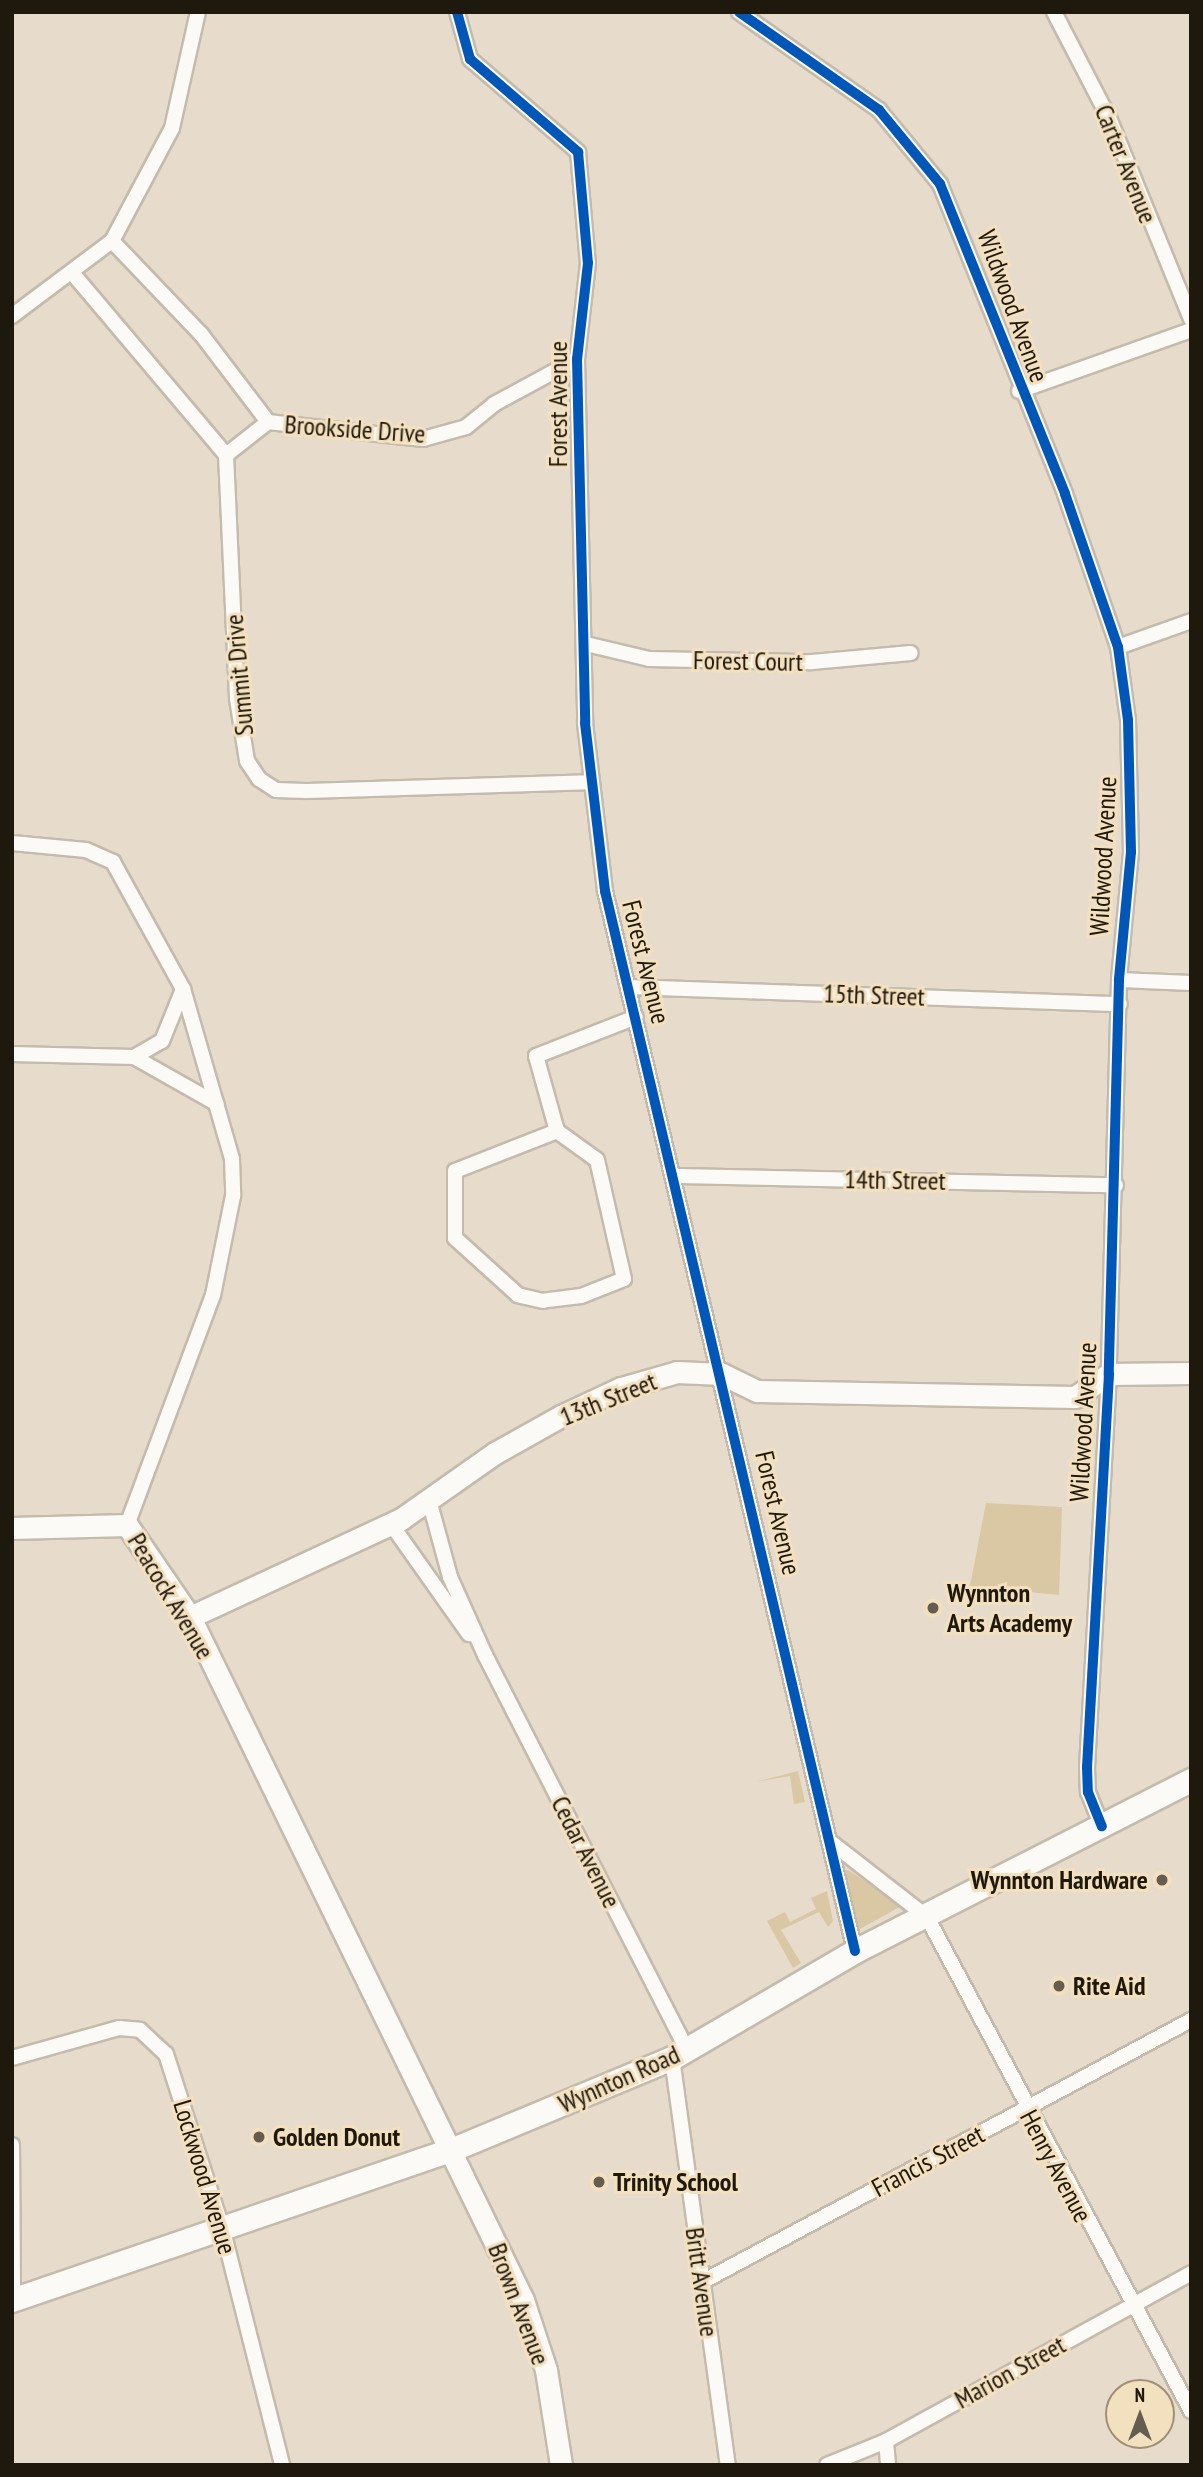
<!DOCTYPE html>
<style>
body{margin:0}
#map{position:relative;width:1203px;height:2477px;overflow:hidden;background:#e7dccb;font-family:"PT Sans Narrow",sans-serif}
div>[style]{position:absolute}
.green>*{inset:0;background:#dac7a4}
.roads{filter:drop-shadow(2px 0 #c4bbad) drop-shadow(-2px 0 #c4bbad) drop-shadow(0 2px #c4bbad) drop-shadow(0 -2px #c4bbad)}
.street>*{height:14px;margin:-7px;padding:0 7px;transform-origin:7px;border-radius:7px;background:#fbfaf7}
.secondary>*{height:21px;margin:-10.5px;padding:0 10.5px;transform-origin:10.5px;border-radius:10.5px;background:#fbfaf7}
.primary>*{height:23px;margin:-11.5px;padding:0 11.5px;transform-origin:11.5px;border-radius:11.5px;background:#fbfaf7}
.cycleway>*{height:10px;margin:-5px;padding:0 5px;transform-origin:5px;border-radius:5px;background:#0057b8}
.dots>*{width:19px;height:19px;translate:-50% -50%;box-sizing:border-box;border:4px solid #f3e0bf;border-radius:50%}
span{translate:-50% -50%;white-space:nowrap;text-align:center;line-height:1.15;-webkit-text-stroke:6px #f3e0bf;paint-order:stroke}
.street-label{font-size:26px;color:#1f180c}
.poi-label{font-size:26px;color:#1f180c;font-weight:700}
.left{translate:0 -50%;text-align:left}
.right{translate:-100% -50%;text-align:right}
.frame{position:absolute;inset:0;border:14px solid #1f180c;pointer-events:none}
.north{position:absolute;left:1105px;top:2379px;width:70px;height:70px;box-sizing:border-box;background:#f3e0bf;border:2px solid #9e9077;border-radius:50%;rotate:0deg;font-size:19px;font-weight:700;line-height:28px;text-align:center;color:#1f180c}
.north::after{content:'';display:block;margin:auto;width:24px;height:32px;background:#655d4f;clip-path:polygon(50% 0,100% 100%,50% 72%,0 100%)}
</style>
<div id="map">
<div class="green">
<div style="clip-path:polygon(986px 1503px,1062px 1507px,1059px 1595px,970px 1586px)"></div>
<div style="clip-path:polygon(798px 1771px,805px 1802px,794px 1804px,790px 1776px,755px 1782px)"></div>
<div style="clip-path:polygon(848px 1870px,882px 1892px,900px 1907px,856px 1931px,842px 1872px)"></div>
<div style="clip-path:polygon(827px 1891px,833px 1921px,828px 1927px,819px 1912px,781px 1930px,801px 1963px,793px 1968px,767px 1921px,785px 1912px,790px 1922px,816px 1909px,811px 1898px)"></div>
</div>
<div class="roads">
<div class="street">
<div style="left:457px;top:12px;width:49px;rotate:74.5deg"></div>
<div style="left:470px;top:59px;width:143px;rotate:40.7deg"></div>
<div style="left:578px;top:152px;width:111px;rotate:84.9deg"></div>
<div style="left:588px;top:263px;width:97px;rotate:96.5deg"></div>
<div style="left:577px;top:359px;width:364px;rotate:88.7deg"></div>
<div style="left:585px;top:723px;width:169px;rotate:83.2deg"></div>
<div style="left:605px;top:891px;width:1089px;rotate:76.73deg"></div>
<div style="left:739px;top:12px;width:171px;rotate:35deg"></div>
<div style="left:879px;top:110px;width:96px;rotate:50.5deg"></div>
<div style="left:940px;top:184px;width:334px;rotate:68deg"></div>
<div style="left:1065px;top:494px;width:162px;rotate:70.9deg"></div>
<div style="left:1118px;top:647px;width:74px;rotate:82.2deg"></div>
<div style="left:1128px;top:720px;width:132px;rotate:88.7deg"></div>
<div style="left:1131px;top:852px;width:129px;rotate:95.4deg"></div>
<div style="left:1119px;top:980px;width:394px;rotate:91.5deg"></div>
<div style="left:1109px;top:1374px;width:394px;rotate:93.2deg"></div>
<div style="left:1087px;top:1767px;width:25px;rotate:88deg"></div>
<div style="left:1088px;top:1792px;width:37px;rotate:68deg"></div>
<div style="left:1054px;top:12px;width:119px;rotate:62.6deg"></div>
<div style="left:1109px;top:118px;width:217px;rotate:67.8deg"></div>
<div style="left:112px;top:241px;width:129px;rotate:46.3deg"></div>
<div style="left:201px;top:334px;width:111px;rotate:52.7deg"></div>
<div style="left:268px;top:422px;width:156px;rotate:6.3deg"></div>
<div style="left:423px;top:439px;width:45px;rotate:-15.6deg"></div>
<div style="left:466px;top:427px;width:36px;rotate:-39deg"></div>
<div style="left:494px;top:404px;width:94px;rotate:-28.5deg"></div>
<div style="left:74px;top:275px;width:236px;rotate:49.8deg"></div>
<div style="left:12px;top:316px;width:125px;rotate:-36.9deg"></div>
<div style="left:112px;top:241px;width:128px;rotate:-62deg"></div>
<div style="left:172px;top:128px;width:119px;rotate:-77.4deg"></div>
<div style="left:1019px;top:391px;width:182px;rotate:-19.5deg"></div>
<div style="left:268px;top:422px;width:53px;rotate:141.8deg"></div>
<div style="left:226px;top:455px;width:244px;rotate:87.4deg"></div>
<div style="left:237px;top:699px;width:63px;rotate:80.8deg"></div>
<div style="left:247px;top:761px;width:22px;rotate:56deg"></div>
<div style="left:259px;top:779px;width:20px;rotate:33deg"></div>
<div style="left:276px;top:790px;width:30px;rotate:2deg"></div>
<div style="left:306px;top:791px;width:283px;rotate:-1.8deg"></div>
<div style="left:586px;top:644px;width:65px;rotate:13.4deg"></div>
<div style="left:649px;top:659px;width:163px;rotate:1.1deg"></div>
<div style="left:812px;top:662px;width:99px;rotate:-5.2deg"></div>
<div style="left:1118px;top:647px;width:77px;rotate:-19.6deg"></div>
<div style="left:12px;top:843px;width:74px;rotate:5.4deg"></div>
<div style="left:86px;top:850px;width:30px;rotate:24deg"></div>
<div style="left:113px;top:862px;width:145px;rotate:61.1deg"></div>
<div style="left:183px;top:989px;width:177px;rotate:73.9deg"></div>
<div style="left:232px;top:1159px;width:37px;rotate:88deg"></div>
<div style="left:233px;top:1196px;width:101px;rotate:101.4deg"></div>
<div style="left:213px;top:1295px;width:246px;rotate:110.5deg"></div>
<div style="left:1119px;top:980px;width:72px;rotate:2.4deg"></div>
<div style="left:629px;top:987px;width:491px;rotate:2deg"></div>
<div style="left:12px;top:1054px;width:122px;rotate:1.4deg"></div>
<div style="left:134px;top:1057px;width:95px;rotate:29.5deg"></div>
<div style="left:134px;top:1057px;width:32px;rotate:-30deg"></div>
<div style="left:162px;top:1041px;width:56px;rotate:-68deg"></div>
<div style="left:557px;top:1131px;width:49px;rotate:35.9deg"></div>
<div style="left:597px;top:1160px;width:122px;rotate:77.2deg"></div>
<div style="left:624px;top:1279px;width:46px;rotate:158.4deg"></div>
<div style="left:581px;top:1296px;width:38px;rotate:173deg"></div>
<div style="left:543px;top:1301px;width:26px;rotate:-167deg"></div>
<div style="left:518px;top:1295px;width:85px;rotate:-137.9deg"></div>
<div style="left:455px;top:1238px;width:67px;rotate:-90deg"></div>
<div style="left:455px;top:1171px;width:110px;rotate:-21.4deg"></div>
<div style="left:557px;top:1131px;width:78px;rotate:-105.6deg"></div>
<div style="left:536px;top:1056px;width:107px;rotate:-21.3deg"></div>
<div style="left:675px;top:1176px;width:441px;rotate:1.2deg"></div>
<div style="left:429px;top:1500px;width:80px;rotate:74.7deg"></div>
<div style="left:450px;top:1577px;width:85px;rotate:65.8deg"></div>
<div style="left:485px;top:1655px;width:443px;rotate:62.9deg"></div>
<div style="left:391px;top:1524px;width:135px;rotate:54.7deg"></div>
<div style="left:832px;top:1843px;width:120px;rotate:37.9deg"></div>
<div style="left:927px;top:1917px;width:560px;rotate:61.88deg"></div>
<div style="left:12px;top:2058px;width:111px;rotate:-15.7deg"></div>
<div style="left:119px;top:2028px;width:21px;rotate:5deg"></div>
<div style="left:140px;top:2030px;width:35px;rotate:43deg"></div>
<div style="left:166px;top:2054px;width:186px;rotate:72.1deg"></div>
<div style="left:223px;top:2231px;width:241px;rotate:75.8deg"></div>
<div style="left:672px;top:2058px;width:411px;rotate:82.2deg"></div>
<div style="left:12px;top:2145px;width:155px;rotate:89.6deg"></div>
<div style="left:702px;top:2282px;width:555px;rotate:-28.18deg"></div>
<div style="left:886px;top:2441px;width:24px;rotate:85deg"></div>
<div style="left:827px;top:2465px;width:64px;rotate:-22.1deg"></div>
<div style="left:886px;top:2441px;width:348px;rotate:-28.8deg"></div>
</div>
<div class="secondary">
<div style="left:12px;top:1528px;width:115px;rotate:-1.5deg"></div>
<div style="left:127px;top:1525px;width:112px;rotate:55.6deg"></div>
<div style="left:190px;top:1617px;width:760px;rotate:64.01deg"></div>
<div style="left:523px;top:2300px;width:74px;rotate:71.8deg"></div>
<div style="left:546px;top:2370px;width:96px;rotate:81deg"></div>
<div style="left:190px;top:1617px;width:233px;rotate:-24.9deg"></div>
<div style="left:401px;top:1519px;width:115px;rotate:-35.1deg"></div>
<div style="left:495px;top:1453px;width:76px;rotate:-29.3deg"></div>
<div style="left:561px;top:1416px;width:66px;rotate:-25deg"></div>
<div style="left:621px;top:1388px;width:58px;rotate:-15.9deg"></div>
<div style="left:677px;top:1372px;width:45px;rotate:2.5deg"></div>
<div style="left:722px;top:1374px;width:39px;rotate:26deg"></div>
<div style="left:757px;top:1391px;width:318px;rotate:1.1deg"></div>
<div style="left:1075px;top:1397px;width:41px;rotate:-34.1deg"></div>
<div style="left:1109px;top:1374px;width:82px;rotate:-0.7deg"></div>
</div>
<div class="primary">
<div style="left:12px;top:2300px;width:464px;rotate:-18.9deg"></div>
<div style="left:451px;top:2150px;width:239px;rotate:-22.6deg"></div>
<div style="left:672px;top:2058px;width:212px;rotate:-30.3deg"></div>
<div style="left:855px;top:1951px;width:377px;rotate:-27deg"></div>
</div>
</div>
<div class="cycleway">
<div style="left:457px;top:12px;width:49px;rotate:74.5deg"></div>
<div style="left:470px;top:59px;width:143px;rotate:40.7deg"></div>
<div style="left:578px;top:152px;width:111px;rotate:84.9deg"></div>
<div style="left:588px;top:263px;width:97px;rotate:96.5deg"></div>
<div style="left:577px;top:359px;width:364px;rotate:88.7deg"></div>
<div style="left:585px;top:723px;width:169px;rotate:83.2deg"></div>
<div style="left:605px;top:891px;width:1089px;rotate:76.73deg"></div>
<div style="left:739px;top:12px;width:171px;rotate:35deg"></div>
<div style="left:879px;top:110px;width:96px;rotate:50.5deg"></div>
<div style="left:940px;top:184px;width:334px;rotate:68deg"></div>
<div style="left:1065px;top:494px;width:162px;rotate:70.9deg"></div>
<div style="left:1118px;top:647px;width:74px;rotate:82.2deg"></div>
<div style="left:1128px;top:720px;width:132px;rotate:88.7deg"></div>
<div style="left:1131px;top:852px;width:129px;rotate:95.4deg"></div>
<div style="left:1119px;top:980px;width:394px;rotate:91.5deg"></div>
<div style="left:1109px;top:1374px;width:394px;rotate:93.2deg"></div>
<div style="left:1087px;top:1767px;width:25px;rotate:88deg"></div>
<div style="left:1088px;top:1792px;width:37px;rotate:68deg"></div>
</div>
<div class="dots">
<div style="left:933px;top:1608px;background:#655d4f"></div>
<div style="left:1162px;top:1880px;background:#655d4f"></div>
<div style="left:1059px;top:1986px;background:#655d4f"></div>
<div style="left:259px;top:2137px;background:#655d4f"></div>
<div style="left:599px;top:2182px;background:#655d4f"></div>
</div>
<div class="street-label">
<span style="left:1126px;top:164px;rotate:68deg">Carter Avenue</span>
<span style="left:1013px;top:306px;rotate:70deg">Wildwood Avenue</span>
<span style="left:558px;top:404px;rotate:-90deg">Forest Avenue</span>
<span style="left:355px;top:429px;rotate:4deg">Brookside Drive</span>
<span style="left:748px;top:661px;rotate:1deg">Forest Court</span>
<span style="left:239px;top:675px;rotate:-95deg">Summit Drive</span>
<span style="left:1103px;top:856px;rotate:-87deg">Wildwood Avenue</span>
<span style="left:646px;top:962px;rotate:76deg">Forest Avenue</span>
<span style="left:874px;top:995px;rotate:2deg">15th Street</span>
<span style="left:895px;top:1180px;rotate:1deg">14th Street</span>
<span style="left:608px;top:1399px;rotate:-22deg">13th Street</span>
<span style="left:1083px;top:1422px;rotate:-87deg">Wildwood Avenue</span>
<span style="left:778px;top:1513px;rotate:77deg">Forest Avenue</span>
<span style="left:171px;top:1596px;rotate:59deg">Peacock Avenue</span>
<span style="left:586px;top:1852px;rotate:63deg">Cedar Avenue</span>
<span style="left:619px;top:2079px;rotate:-24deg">Wynnton Road</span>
<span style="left:928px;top:2161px;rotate:-28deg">Francis Street</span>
<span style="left:1056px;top:2166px;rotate:62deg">Henry Avenue</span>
<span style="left:205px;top:2177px;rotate:73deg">Lockwood Avenue</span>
<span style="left:702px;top:2282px;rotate:82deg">Britt Avenue</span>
<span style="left:519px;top:2304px;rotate:69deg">Brown Avenue</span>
<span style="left:1010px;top:2372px;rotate:-29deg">Marion Street</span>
</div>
<div class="poi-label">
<span class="left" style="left:947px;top:1608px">Wynnton<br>Arts Academy</span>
<span class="right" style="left:1148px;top:1880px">Wynnton Hardware</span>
<span class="left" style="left:1073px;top:1986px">Rite Aid</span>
<span class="left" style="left:273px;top:2137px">Golden Donut</span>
<span class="left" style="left:613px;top:2182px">Trinity School</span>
</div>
<div class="frame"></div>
<div class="north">N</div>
</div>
